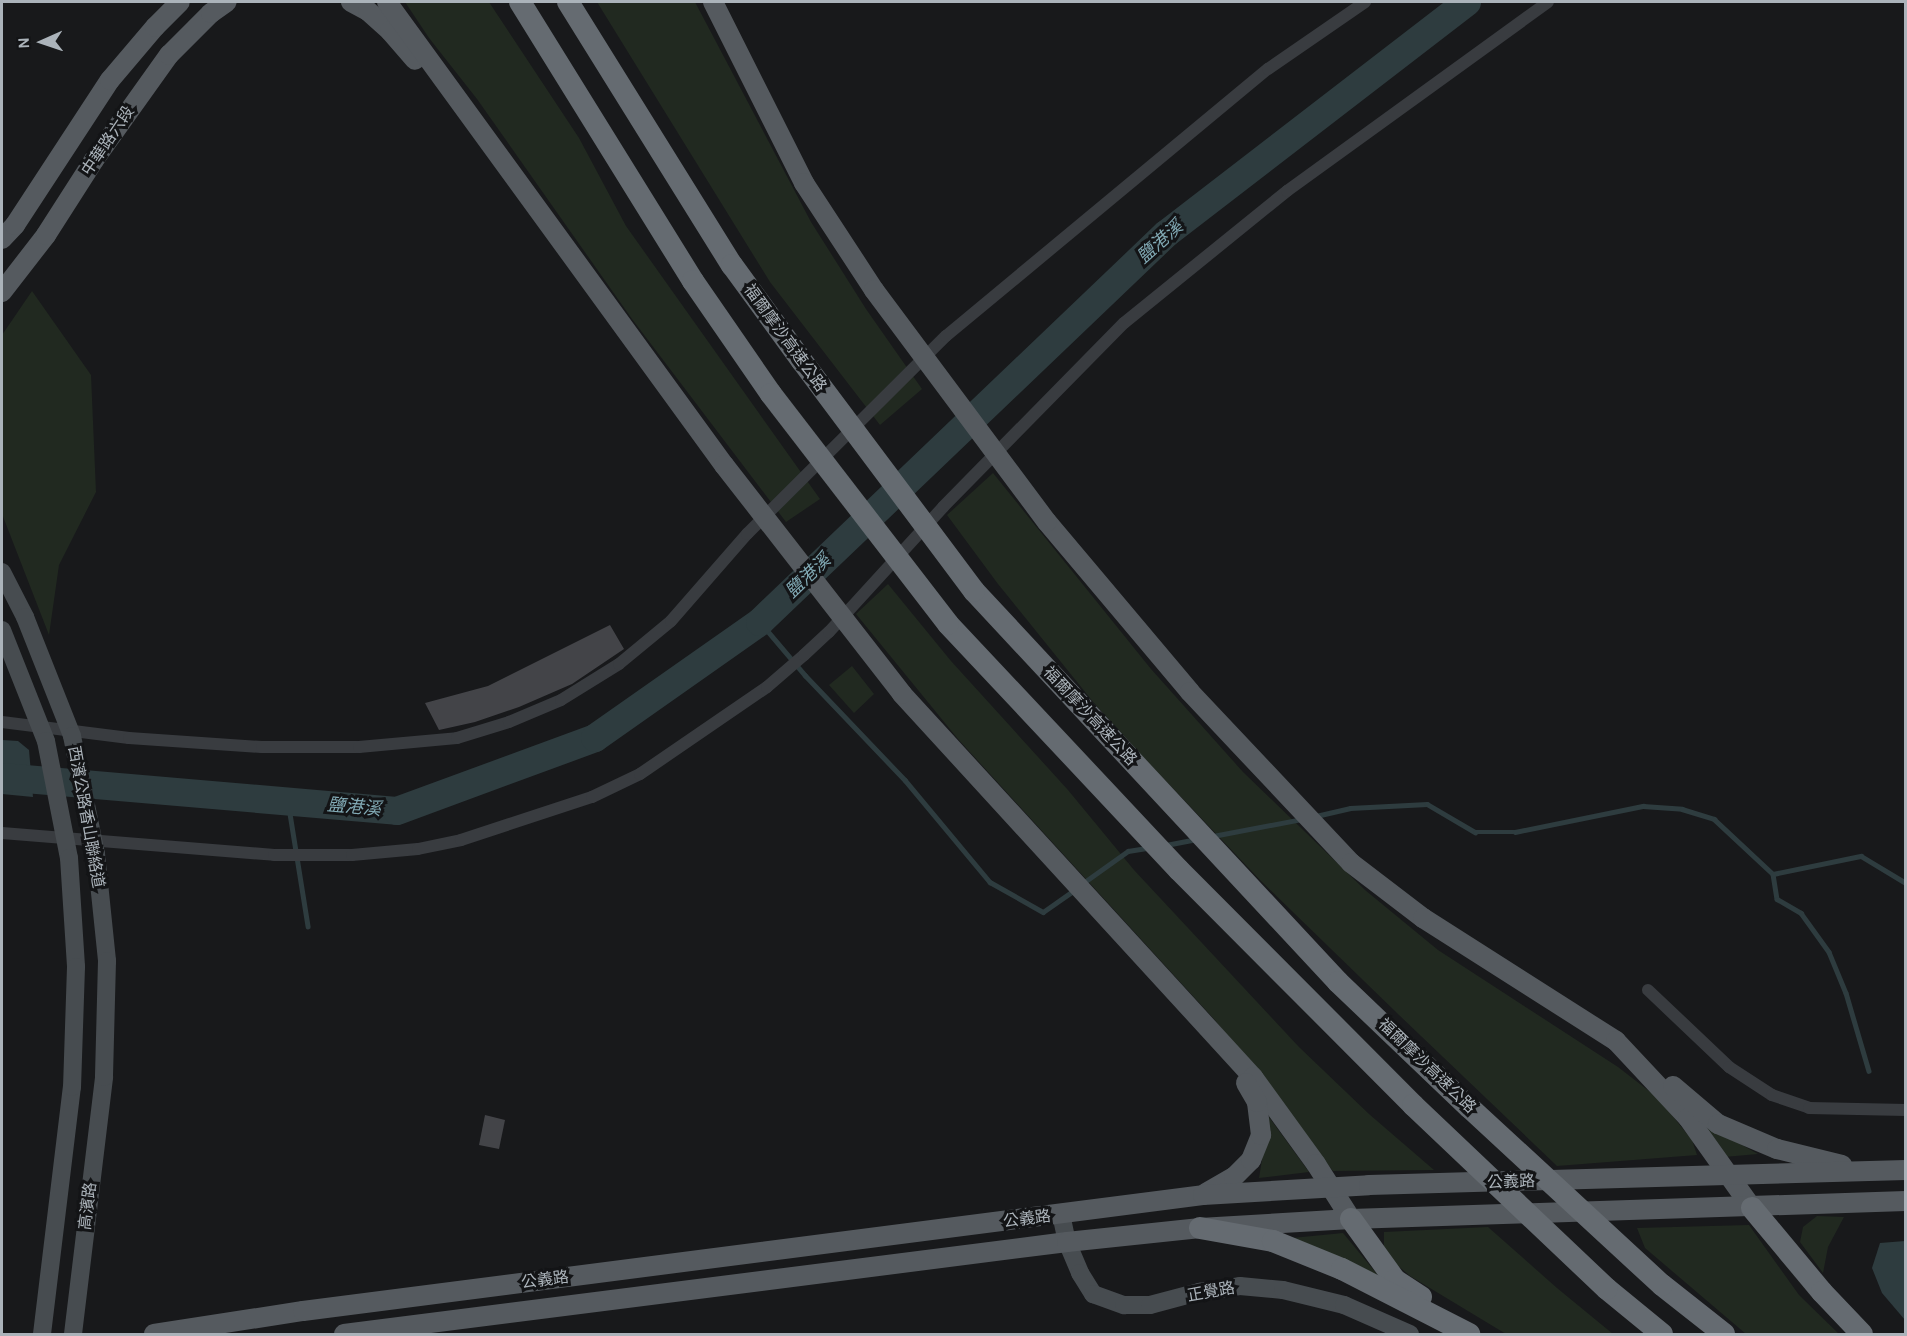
<!DOCTYPE html>
<meta charset="utf-8">
<style>
body{margin:0}
#map{position:relative;width:1907px;height:1336px;overflow:hidden;background:#18191b;font-family:Karla,"Noto Sans TC",sans-serif}
div>[style]{position:absolute}
.green>*{inset:0;background:#212920}
.water>*{inset:0;background:#2e3c3f}
.stream>*{height:4.5px;margin:-2.25px;padding:0 2.25px;transform-origin:2.25px;border-radius:2.25px;background:#2e3c3f}
.river>*{height:28px;margin:-14px;padding:0 14px;transform-origin:14px;border-radius:14px;background:#2e3c3f}
.building>*{inset:0;background:#434448}
.street>*{height:12px;margin:-6px;padding:0 6px;transform-origin:6px;border-radius:6px;background:#393c40}
.secondary>*{height:18px;margin:-9px;padding:0 9px;transform-origin:9px;border-radius:9px;background:#474c50}
.primary>*{height:20px;margin:-10px;padding:0 10px;transform-origin:10px;border-radius:10px;background:#555a5f}
.highway>*{height:22px;margin:-11px;padding:0 11px;transform-origin:11px;border-radius:11px;background:#656b71}
.secondary-bridge>*{height:18px;margin:-9px;padding:0 9px;transform-origin:9px;border-radius:9px;background:#474c50}
.primary-bridge>*{height:20px;margin:-10px;padding:0 10px;transform-origin:10px;border-radius:10px;background:#555a5f}
.highway-bridge>*{height:22px;margin:-11px;padding:0 11px;transform-origin:11px;border-radius:11px;background:#656b71}
span{translate:-50% -50%;white-space:nowrap;text-align:center;line-height:1.15;-webkit-text-stroke:6px #131416;paint-order:stroke}
.street-label{font-size:16px;color:#abb3ba}
.water-label{font-size:18px;color:#82aab5;font-style:italic}
.frame{position:absolute;inset:0;border:3px solid #abb3ba;pointer-events:none}
.north{position:absolute;left:12px;top:12px;width:60px;height:60px;-webkit-text-stroke:4px #131416;paint-order:stroke;rotate:267deg;font-size:16px;font-weight:700;line-height:24px;text-align:center;color:#abb3ba}
.north::after{content:'';display:block;margin:auto;width:21px;height:27px;background:#abb3ba;clip-path:polygon(50% 0,100% 100%,50% 72%,0 100%)}
</style>
<div id="map">
<div class="green">
<div style="clip-path:polygon(405px 2px,489px 2px,579px 138px,626px 226px,820px 499px,786px 522px,632px 319px,477px 99px,429px 38px)"></div>
<div style="clip-path:polygon(597px 2px,695px 2px,811px 222px,866px 309px,922px 389px,880px 425px,770px 282px)"></div>
<div style="clip-path:polygon(32px 291px,91px 375px,96px 492px,59px 565px,49px 635px,2px 514px,2px 335px)"></div>
<div style="clip-path:polygon(993px 473px,1151px 669px,1243px 772px,1329px 855px,1365px 890px,1438px 950px,1618px 1067px,1658px 1098px,1692px 1140px,1697px 1155px,1557px 1166px,1399px 1015px,1261px 881px,1145px 759px,1094px 703px,998px 584px,947px 515px)"></div>
<div style="clip-path:polygon(888px 584px,951px 661px,1068px 790px,1134px 870px,1299px 1047px,1369px 1114px,1434px 1170px,1333px 1171px,1214px 1019px,958px 739px,856px 614px)"></div>
<div style="clip-path:polygon(852px 666px,874px 694px,854px 713px,829px 685px)"></div>
<div style="clip-path:polygon(1269px 1117px,1309px 1172px,1259px 1178px)"></div>
<div style="clip-path:polygon(1701px 1122px,1733px 1140px,1758px 1154px,1724px 1157px)"></div>
<div style="clip-path:polygon(1817px 1216px,1844px 1217px,1828px 1247px,1823px 1273px,1800px 1242px,1803px 1227px)"></div>
<div style="clip-path:polygon(1749px 1225px,1799px 1295px,1839px 1334px,1746px 1334px,1645px 1248px,1637px 1228px)"></div>
<div style="clip-path:polygon(1488px 1227px,1557px 1288px,1613px 1334px,1506px 1334px,1410px 1276px,1389px 1258px,1384px 1247px,1384px 1232px)"></div>
<div style="clip-path:polygon(1343px 1233px,1382px 1280px,1292px 1238px)"></div>
</div>
<div class="water">
<div style="clip-path:polygon(2px 740px,18px 741px,29px 750px,33px 797px,2px 794px)"></div>
<div style="clip-path:polygon(1905px 1241px,1906px 1241px,1905px 1320px,1882px 1293px,1872px 1268px,1880px 1243px)"></div>
</div>
<div class="stream">
<div style="left:760px;top:622px;width:70px;rotate:49.7deg"></div>
<div style="left:805px;top:675px;width:145px;rotate:46.4deg"></div>
<div style="left:905px;top:780px;width:133px;rotate:50.2deg"></div>
<div style="left:990px;top:882px;width:61px;rotate:29.5deg"></div>
<div style="left:1043px;top:912px;width:38px;rotate:-35deg"></div>
<div style="left:288px;top:801px;width:127px;rotate:80.9deg"></div>
<div style="left:1316px;top:816px;width:35px;rotate:-13deg"></div>
<div style="left:1350px;top:808px;width:77px;rotate:-3deg"></div>
<div style="left:1427px;top:804px;width:56px;rotate:30.3deg"></div>
<div style="left:1475px;top:832px;width:40px"></div>
<div style="left:1515px;top:832px;width:131px;rotate:-11.5deg"></div>
<div style="left:1643px;top:806px;width:39px;rotate:4deg"></div>
<div style="left:1682px;top:809px;width:34px;rotate:17deg"></div>
<div style="left:1714px;top:819px;width:81px;rotate:43deg"></div>
<div style="left:1773px;top:874px;width:90px;rotate:-11.6deg"></div>
<div style="left:1861px;top:856px;width:52px;rotate:31deg"></div>
<div style="left:1213px;top:836px;width:91px;rotate:-10.8deg"></div>
<div style="left:1166px;top:845px;width:31px;rotate:-11deg"></div>
<div style="left:1773px;top:874px;width:25px;rotate:81deg"></div>
<div style="left:1777px;top:899px;width:28px;rotate:30deg"></div>
<div style="left:1801px;top:913px;width:48px;rotate:54.3deg"></div>
<div style="left:1829px;top:952px;width:44px;rotate:67.5deg"></div>
<div style="left:1846px;top:993px;width:81px;rotate:73.6deg"></div>
<div style="left:1083px;top:883px;width:55px;rotate:-35.4deg"></div>
<div style="left:1128px;top:851px;width:20px;rotate:-9deg"></div>
</div>
<div class="river">
<div style="left:2px;top:777px;width:396px;rotate:4.9deg"></div>
<div style="left:397px;top:811px;width:211px;rotate:-20.2deg"></div>
<div style="left:595px;top:738px;width:202px;rotate:-35.1deg"></div>
<div style="left:760px;top:622px;width:562px;rotate:-43.7deg"></div>
<div style="left:1166px;top:234px;width:380px;rotate:-37.6deg"></div>
</div>
<div class="building">
<div style="clip-path:polygon(610px 625px,624px 649px,572px 684px,519px 707px,475px 722px,439px 730px,425px 703px,488px 686px)"></div>
<div style="clip-path:polygon(485px 1115px,505px 1120px,499px 1149px,479px 1145px)"></div>
</div>
<div class="street">
<div style="left:2px;top:722px;width:128px;rotate:7.2deg"></div>
<div style="left:129px;top:738px;width:133px;rotate:3.9deg"></div>
<div style="left:262px;top:747px;width:97px"></div>
<div style="left:359px;top:747px;width:98px;rotate:-5.2deg"></div>
<div style="left:457px;top:738px;width:54px;rotate:-17.1deg"></div>
<div style="left:509px;top:722px;width:56px;rotate:-22.9deg"></div>
<div style="left:561px;top:700px;width:68px;rotate:-31.8deg"></div>
<div style="left:619px;top:664px;width:67px;rotate:-39.6deg"></div>
<div style="left:671px;top:621px;width:116px;rotate:-48.9deg"></div>
<div style="left:747px;top:534px;width:281px;rotate:-44.9deg"></div>
<div style="left:946px;top:336px;width:418px;rotate:-39.7deg"></div>
<div style="left:1268px;top:69px;width:118px;rotate:-34.6deg"></div>
<div style="left:2px;top:833px;width:273px;rotate:4.6deg"></div>
<div style="left:274px;top:855px;width:78px"></div>
<div style="left:352px;top:855px;width:66px;rotate:-5.2deg"></div>
<div style="left:418px;top:849px;width:44px;rotate:-11.8deg"></div>
<div style="left:461px;top:840px;width:138px;rotate:-18.2deg"></div>
<div style="left:592px;top:797px;width:53px;rotate:-25.6deg"></div>
<div style="left:640px;top:774px;width:154px;rotate:-34.4deg"></div>
<div style="left:767px;top:687px;width:49px;rotate:-40.9deg"></div>
<div style="left:804px;top:655px;width:34px;rotate:-43deg"></div>
<div style="left:829px;top:632px;width:169px;rotate:-47.6deg"></div>
<div style="left:943px;top:507px;width:258px;rotate:-45.5deg"></div>
<div style="left:1124px;top:323px;width:210px;rotate:-39deg"></div>
<div style="left:1287px;top:191px;width:322px;rotate:-35.9deg"></div>
<div style="left:1648px;top:990px;width:112px;rotate:43.5deg"></div>
<div style="left:1729px;top:1067px;width:51px;rotate:33.1deg"></div>
<div style="left:1772px;top:1095px;width:39px;rotate:19deg"></div>
<div style="left:1809px;top:1108px;width:97px;rotate:1.2deg"></div>
</div>
<div class="secondary">
<div style="left:2px;top:572px;width:51px;rotate:62.9deg"></div>
<div style="left:1061px;top:1214px;width:29px;rotate:78deg"></div>
<div style="left:1067px;top:1242px;width:34px;rotate:67deg"></div>
<div style="left:1080px;top:1273px;width:25px;rotate:58deg"></div>
<div style="left:1093px;top:1294px;width:33px;rotate:20deg"></div>
<div style="left:1124px;top:1305px;width:26px"></div>
<div style="left:1150px;top:1305px;width:51px;rotate:-14.9deg"></div>
<div style="left:1199px;top:1292px;width:41px;rotate:-8.3deg"></div>
<div style="left:1240px;top:1286px;width:43px;rotate:5.3deg"></div>
<div style="left:1283px;top:1290px;width:63px;rotate:13.8deg"></div>
<div style="left:1344px;top:1305px;width:72px;rotate:23.7deg"></div>
<div style="left:42px;top:1334px;width:249px;rotate:-83.1deg"></div>
<div style="left:73px;top:1334px;width:259px;rotate:-83.1deg"></div>
</div>
<div class="primary">
<div style="left:351px;top:2px;width:19px;rotate:28deg"></div>
<div style="left:368px;top:11px;width:30px;rotate:42deg"></div>
<div style="left:390px;top:31px;width:38px;rotate:49deg"></div>
<div style="left:387px;top:2px;width:573px;rotate:53.95deg"></div>
<div style="left:713px;top:2px;width:203px;rotate:63.3deg"></div>
<div style="left:804px;top:183px;width:128px;rotate:56.8deg"></div>
<div style="left:2px;top:239px;width:19px;rotate:-47deg"></div>
<div style="left:15px;top:225px;width:173px;rotate:-56.8deg"></div>
<div style="left:110px;top:80px;width:70px;rotate:-49.7deg"></div>
<div style="left:155px;top:27px;width:35px;rotate:-45deg"></div>
<div style="left:2px;top:292px;width:72px;rotate:-52.3deg"></div>
<div style="left:46px;top:235px;width:89px;rotate:-57.4deg"></div>
<div style="left:94px;top:160px;width:129px;rotate:-54.5deg"></div>
<div style="left:169px;top:55px;width:59px;rotate:-45deg"></div>
<div style="left:211px;top:13px;width:19px;rotate:-35deg"></div>
<div style="left:1047px;top:522px;width:222px;rotate:49.9deg"></div>
<div style="left:1190px;top:692px;width:235px;rotate:46.7deg"></div>
<div style="left:1351px;top:863px;width:91px;rotate:37.4deg"></div>
<div style="left:1423px;top:918px;width:229px;rotate:32.5deg"></div>
<div style="left:1616px;top:1041px;width:105px;rotate:46.9deg"></div>
<div style="left:1688px;top:1118px;width:110px;rotate:54.6deg"></div>
<div style="left:902px;top:694px;width:520px;rotate:47.5deg"></div>
<div style="left:1253px;top:1077px;width:107px;rotate:54.1deg"></div>
<div style="left:1316px;top:1164px;width:65px;rotate:57.5deg"></div>
<div style="left:1673px;top:1086px;width:59px;rotate:40.2deg"></div>
<div style="left:1718px;top:1124px;width:64px;rotate:23deg"></div>
<div style="left:1777px;top:1149px;width:67px;rotate:13.8deg"></div>
<div style="left:1206px;top:1193px;width:32px;rotate:-30deg"></div>
<div style="left:1234px;top:1177px;width:24px;rotate:-45deg"></div>
<div style="left:1251px;top:1160px;width:27px;rotate:-68deg"></div>
<div style="left:1261px;top:1135px;width:33px;rotate:-97deg"></div>
<div style="left:1257px;top:1102px;width:22px;rotate:-120deg"></div>
<div style="left:154px;top:1334px;width:151px;rotate:-8.8deg"></div>
<div style="left:303px;top:1311px;width:907px;rotate:-7.34deg"></div>
<div style="left:1203px;top:1195px;width:166px;rotate:-3.4deg"></div>
<div style="left:1369px;top:1185px;width:537px;rotate:-1.6deg"></div>
<div style="left:344px;top:1334px;width:729px;rotate:-7.25deg"></div>
<div style="left:1067px;top:1242px;width:134px;rotate:-6deg"></div>
<div style="left:1200px;top:1228px;width:151px;rotate:-3.4deg"></div>
<div style="left:1351px;top:1219px;width:555px;rotate:-1.86deg"></div>
</div>
<div class="highway">
<div style="left:520px;top:2px;width:328px;rotate:58.2deg"></div>
<div style="left:693px;top:281px;width:137px;rotate:55.4deg"></div>
<div style="left:568px;top:2px;width:310px;rotate:58.1deg"></div>
<div style="left:732px;top:265px;width:119px;rotate:53.9deg"></div>
<div style="left:974px;top:591px;width:534px;rotate:47.05deg"></div>
<div style="left:1338px;top:982px;width:182px;rotate:43.7deg"></div>
<div style="left:948px;top:624px;width:337px;rotate:46.8deg"></div>
<div style="left:1179px;top:870px;width:332px;rotate:45.1deg"></div>
<div style="left:1752px;top:1208px;width:109px;rotate:50.2deg"></div>
<div style="left:1822px;top:1292px;width:58px;rotate:46.4deg"></div>
<div style="left:1351px;top:1219px;width:75px;rotate:54.2deg"></div>
<div style="left:1395px;top:1280px;width:31px;rotate:33deg"></div>
<div style="left:1200px;top:1228px;width:74px;rotate:10.1deg"></div>
<div style="left:1273px;top:1241px;width:74px;rotate:22.1deg"></div>
<div style="left:1342px;top:1269px;width:143px;rotate:27.1deg"></div>
<div style="left:1662px;top:1285px;width:79px;rotate:38.3deg"></div>
<div style="left:1607px;top:1289px;width:71px;rotate:39.3deg"></div>
</div>
<div class="secondary-bridge">
<div style="left:25px;top:617px;width:128px;rotate:68.4deg"></div>
<div style="left:72px;top:736px;width:120px;rotate:78.5deg"></div>
<div style="left:96px;top:854px;width:108px;rotate:84.1deg"></div>
<div style="left:107px;top:961px;width:116px;rotate:91.5deg"></div>
<div style="left:2px;top:630px;width:119px;rotate:68.4deg"></div>
<div style="left:46px;top:741px;width:119px;rotate:78.9deg"></div>
<div style="left:69px;top:858px;width:109px;rotate:86.3deg"></div>
<div style="left:76px;top:967px;width:120px;rotate:91.9deg"></div>
</div>
<div class="primary-bridge">
<div style="left:874px;top:290px;width:289px;rotate:53.3deg"></div>
<div style="left:724px;top:465px;width:290px;rotate:52.1deg"></div>
</div>
<div class="highway-bridge">
<div style="left:802px;top:361px;width:287px;rotate:53.2deg"></div>
<div style="left:771px;top:394px;width:290px;rotate:52.4deg"></div>
<div style="left:1413px;top:1105px;width:267px;rotate:43.5deg"></div>
<div style="left:1470px;top:1108px;width:261px;rotate:42.7deg"></div>
</div>
<div class="street-label">
<span style="left:108px;top:141px;rotate:-56deg">中華路六段</span>
<span style="left:785px;top:338px;rotate:54deg">福爾摩沙高速公路</span>
<span style="left:1090px;top:716px;rotate:47deg">福爾摩沙高速公路</span>
<span style="left:86px;top:817px;rotate:80deg">西濱公路香山聯絡道</span>
<span style="left:1427px;top:1066px;rotate:44deg">福爾摩沙高速公路</span>
<span style="left:1511px;top:1182px;rotate:-2deg">公義路</span>
<span style="left:88px;top:1206px;rotate:-83deg">高濱路</span>
<span style="left:1027px;top:1219px;rotate:-7deg">公義路</span>
<span style="left:545px;top:1280px;rotate:-7deg">公義路</span>
<span style="left:1211px;top:1292px;rotate:-10deg">正覺路</span>
</div>
<div class="water-label">
<span style="left:1160px;top:242px;rotate:-42deg">鹽港溪</span>
<span style="left:808px;top:576px;rotate:-44deg">鹽港溪</span>
<span style="left:354px;top:807px;rotate:5deg">鹽港溪</span>
</div>
<div class="frame"></div>
<div class="north">N</div>
</div>
